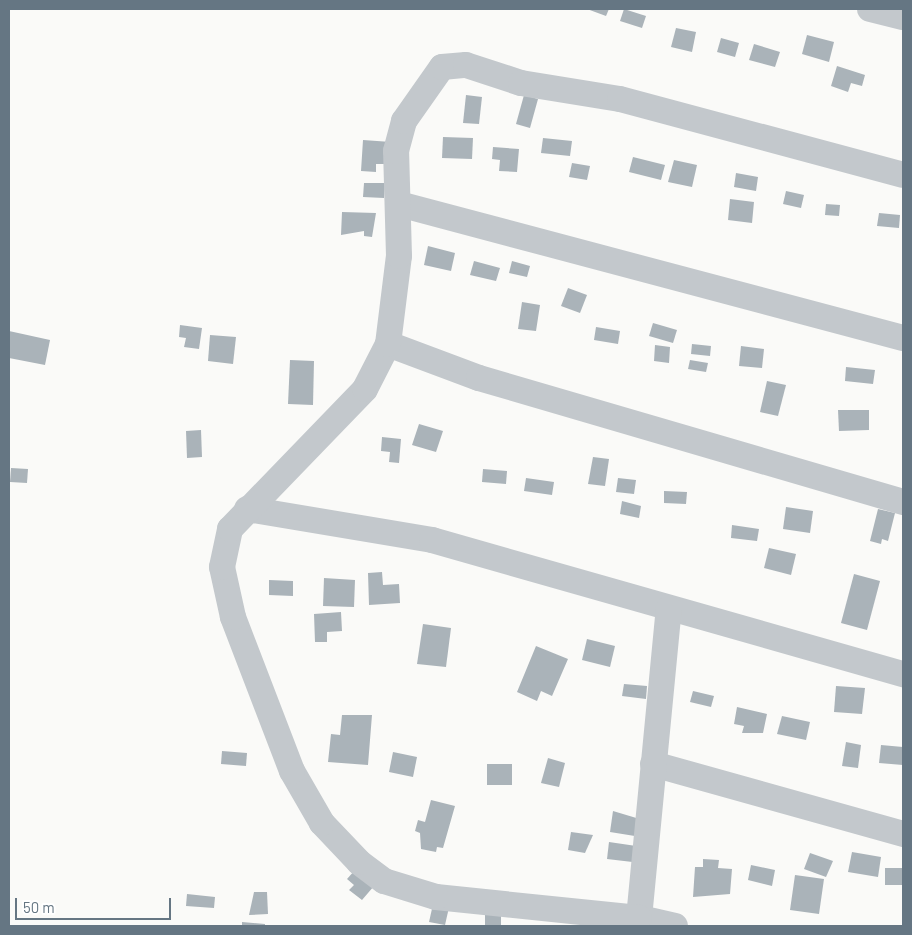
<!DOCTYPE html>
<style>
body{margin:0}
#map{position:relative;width:912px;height:935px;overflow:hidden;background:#fafaf8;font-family:Barlow,sans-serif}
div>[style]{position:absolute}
.building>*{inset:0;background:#aab3b9}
.minor>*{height:26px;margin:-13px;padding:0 13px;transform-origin:13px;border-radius:13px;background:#c3c8cc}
span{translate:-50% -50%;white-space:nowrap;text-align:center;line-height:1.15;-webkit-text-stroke:5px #fff;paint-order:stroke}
.frame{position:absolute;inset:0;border:10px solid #657683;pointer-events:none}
.scale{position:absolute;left:15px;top:898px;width:156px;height:22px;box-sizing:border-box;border:2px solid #657683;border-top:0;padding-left:6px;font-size:15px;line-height:18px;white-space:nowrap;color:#657683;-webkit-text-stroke:4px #fff;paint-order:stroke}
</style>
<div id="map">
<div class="building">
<div style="clip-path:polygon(587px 9px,609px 9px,606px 16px)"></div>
<div style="clip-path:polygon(624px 9px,646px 16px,642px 28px,620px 21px)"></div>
<div style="clip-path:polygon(676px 28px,696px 32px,692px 52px,671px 47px)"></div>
<div style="clip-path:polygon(807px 35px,834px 42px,829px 62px,802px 54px)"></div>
<div style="clip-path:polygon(721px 38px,739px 43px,735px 57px,717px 52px)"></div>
<div style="clip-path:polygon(754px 44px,780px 52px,775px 67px,749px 60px)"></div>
<div style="clip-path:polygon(837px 66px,865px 75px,862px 86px,851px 83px,848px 92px,831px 86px)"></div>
<div style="clip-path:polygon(466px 95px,482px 97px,479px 124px,463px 123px)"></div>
<div style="clip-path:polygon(524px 95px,538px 99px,530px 128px,516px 124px)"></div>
<div style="clip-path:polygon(443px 137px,473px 138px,472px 159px,442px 158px)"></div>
<div style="clip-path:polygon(543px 138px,572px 141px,570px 156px,541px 153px)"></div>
<div style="clip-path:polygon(363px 140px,391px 142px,390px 164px,376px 164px,376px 172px,361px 171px)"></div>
<div style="clip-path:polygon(493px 147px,519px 149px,517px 172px,499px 171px,500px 160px,492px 159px)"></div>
<div style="clip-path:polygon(633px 157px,665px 165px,661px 180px,629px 172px)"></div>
<div style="clip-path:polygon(674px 160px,697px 165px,692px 187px,668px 182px)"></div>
<div style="clip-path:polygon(572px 163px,590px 166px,587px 180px,569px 177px)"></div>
<div style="clip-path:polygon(736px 173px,758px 177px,756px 191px,734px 187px)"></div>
<div style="clip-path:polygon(364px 183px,385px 183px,384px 198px,363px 197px)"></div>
<div style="clip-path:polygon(786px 191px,804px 195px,801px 208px,783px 204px)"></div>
<div style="clip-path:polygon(730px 199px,754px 202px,752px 223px,728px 220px)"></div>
<div style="clip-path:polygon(826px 204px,840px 205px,839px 216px,825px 215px)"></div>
<div style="clip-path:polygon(342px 212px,376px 213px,372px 237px,364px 236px,364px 231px,341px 235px)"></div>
<div style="clip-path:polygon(879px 213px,900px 215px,899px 228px,877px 226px)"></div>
<div style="clip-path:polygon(428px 246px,455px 253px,451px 271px,424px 265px)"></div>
<div style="clip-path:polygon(474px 261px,500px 268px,496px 281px,470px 275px)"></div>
<div style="clip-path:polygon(512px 261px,530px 266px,527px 277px,509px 273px)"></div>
<div style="clip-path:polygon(568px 288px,587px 295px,580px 313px,561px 306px)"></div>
<div style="clip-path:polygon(522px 302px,540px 305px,536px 331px,518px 329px)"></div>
<div style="clip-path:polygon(653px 323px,677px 330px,673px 343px,649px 336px)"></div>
<div style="clip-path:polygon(180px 325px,202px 328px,199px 349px,184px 347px,186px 338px,179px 337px)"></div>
<div style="clip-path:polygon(596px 327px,620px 331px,618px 344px,594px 340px)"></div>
<div style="clip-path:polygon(9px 331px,50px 340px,45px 365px,9px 358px)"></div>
<div style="clip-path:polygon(210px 335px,236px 337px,233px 364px,208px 361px)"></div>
<div style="clip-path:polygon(692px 344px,711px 346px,710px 356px,691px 354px)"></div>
<div style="clip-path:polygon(655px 345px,670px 347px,669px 363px,654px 361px)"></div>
<div style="clip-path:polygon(741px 346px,764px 349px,762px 368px,739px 366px)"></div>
<div style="clip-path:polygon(290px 360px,314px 361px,313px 405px,288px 404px)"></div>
<div style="clip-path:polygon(690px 360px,708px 363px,706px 372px,688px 369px)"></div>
<div style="clip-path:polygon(846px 367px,875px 370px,873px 384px,845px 381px)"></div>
<div style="clip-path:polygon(767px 381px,786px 385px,778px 416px,760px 412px)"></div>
<div style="clip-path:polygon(838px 410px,869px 410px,869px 430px,839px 431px)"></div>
<div style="clip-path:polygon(419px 424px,443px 431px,436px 452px,412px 445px)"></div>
<div style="clip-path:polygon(201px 430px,202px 457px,187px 458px,186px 431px)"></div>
<div style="clip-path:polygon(382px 437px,401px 439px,399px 463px,389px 462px,390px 452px,381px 451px)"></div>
<div style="clip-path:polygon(593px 457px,609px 459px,605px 486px,588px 484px)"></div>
<div style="clip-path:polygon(11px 468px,28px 469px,27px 483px,10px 482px)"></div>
<div style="clip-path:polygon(483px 469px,507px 471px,506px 484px,482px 482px)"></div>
<div style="clip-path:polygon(526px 478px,554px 482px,552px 495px,524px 491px)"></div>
<div style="clip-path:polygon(618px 478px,636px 480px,634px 494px,616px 492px)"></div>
<div style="clip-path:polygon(664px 491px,687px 492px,686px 504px,664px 503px)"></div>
<div style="clip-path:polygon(622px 501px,641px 506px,639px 518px,620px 514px)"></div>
<div style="clip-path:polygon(786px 507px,813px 511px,810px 533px,783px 529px)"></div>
<div style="clip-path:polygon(878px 509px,895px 513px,888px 541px,882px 539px,881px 544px,870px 541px)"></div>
<div style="clip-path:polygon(732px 525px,759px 529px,757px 541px,731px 538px)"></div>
<div style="clip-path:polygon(769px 548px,796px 554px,791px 575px,764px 568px)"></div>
<div style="clip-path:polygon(382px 572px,383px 585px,399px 584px,400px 603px,369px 605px,368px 573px)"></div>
<div style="clip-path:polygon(854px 574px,880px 581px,867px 630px,841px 623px)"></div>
<div style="clip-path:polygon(324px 578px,355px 580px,354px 607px,323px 606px)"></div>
<div style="clip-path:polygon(269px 580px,293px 581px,293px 596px,269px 595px)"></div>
<div style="clip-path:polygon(341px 612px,342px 631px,327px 632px,327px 642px,315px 642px,314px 614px)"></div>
<div style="clip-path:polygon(423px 624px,451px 628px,446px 667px,417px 664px)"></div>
<div style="clip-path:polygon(587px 639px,615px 646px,610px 667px,582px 660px)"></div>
<div style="clip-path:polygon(536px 646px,568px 659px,552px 696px,541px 691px,537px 701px,517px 692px)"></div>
<div style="clip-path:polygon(624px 684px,647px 686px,646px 699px,622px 696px)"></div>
<div style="clip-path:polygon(836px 686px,865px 688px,862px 714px,834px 712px)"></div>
<div style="clip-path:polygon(693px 691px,714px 696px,711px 707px,690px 702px)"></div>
<div style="clip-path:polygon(737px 707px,767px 714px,763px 733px,742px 733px,744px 726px,734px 724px)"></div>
<div style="clip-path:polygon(342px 715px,372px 715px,368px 765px,328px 762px,331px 734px,340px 735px)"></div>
<div style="clip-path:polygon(782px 716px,810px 722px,806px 740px,777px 734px)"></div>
<div style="clip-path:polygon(846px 742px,861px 745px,858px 768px,842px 766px)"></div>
<div style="clip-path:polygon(881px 745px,903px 747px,903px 765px,879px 763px)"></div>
<div style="clip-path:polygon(222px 751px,247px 753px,246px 766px,221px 764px)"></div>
<div style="clip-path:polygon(393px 752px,417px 757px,413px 777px,389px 772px)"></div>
<div style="clip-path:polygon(548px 758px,565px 763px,559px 787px,541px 783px)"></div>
<div style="clip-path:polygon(487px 764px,512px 764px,512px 785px,487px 785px)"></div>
<div style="clip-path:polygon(431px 800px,455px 806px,443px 848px,437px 847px,436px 852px,421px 849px,420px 833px,415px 831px,418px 820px,425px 822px)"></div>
<div style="clip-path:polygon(613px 811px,643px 820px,641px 837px,610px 832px)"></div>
<div style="clip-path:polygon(571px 832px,593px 835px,585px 853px,568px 850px)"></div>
<div style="clip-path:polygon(609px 842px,643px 847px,641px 863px,607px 859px)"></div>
<div style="clip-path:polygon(852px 852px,881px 857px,878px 877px,848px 872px)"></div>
<div style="clip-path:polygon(810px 853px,833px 861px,826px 877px,804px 869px)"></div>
<div style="clip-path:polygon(703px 859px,719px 860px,718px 868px,732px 869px,730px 894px,693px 897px,695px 867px,703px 867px)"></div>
<div style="clip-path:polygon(751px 865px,775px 870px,772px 886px,748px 880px)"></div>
<div style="clip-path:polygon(885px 868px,903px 868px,903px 885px,885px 885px)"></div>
<div style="clip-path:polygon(355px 870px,374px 886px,362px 900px,349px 890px,354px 885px,347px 879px)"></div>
<div style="clip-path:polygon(795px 875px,824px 879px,819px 914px,790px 910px)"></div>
<div style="clip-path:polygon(254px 892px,267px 892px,268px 914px,249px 915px)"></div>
<div style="clip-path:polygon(187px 894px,215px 897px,214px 908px,186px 906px)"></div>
<div style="clip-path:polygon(434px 900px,450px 903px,445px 925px,429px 922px)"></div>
<div style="clip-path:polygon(485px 907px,501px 907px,501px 926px,485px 926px)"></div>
<div style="clip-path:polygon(242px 922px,265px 924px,265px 926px,242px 926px)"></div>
</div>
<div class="minor">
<div style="left:870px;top:9px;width:34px;rotate:14deg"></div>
<div style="left:399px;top:204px;width:522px;rotate:14.89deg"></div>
<div style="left:388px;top:344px;width:97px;rotate:20.5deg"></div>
<div style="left:479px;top:378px;width:442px;rotate:16.3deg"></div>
<div style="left:247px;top:509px;width:188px;rotate:9.5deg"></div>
<div style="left:432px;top:540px;width:490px;rotate:15.9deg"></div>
<div style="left:653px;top:764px;width:260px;rotate:15.6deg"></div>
<div style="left:639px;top:918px;width:311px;rotate:-84.5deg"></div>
<div style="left:675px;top:926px;width:37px;rotate:-167deg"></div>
<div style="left:639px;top:918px;width:204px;rotate:-174.1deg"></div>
<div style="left:436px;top:897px;width:54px;rotate:-162.9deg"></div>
<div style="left:384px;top:881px;width:31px;rotate:-143deg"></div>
<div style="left:359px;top:862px;width:54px;rotate:-133.5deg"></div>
<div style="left:322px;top:823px;width:60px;rotate:-120deg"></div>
<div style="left:292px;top:771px;width:165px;rotate:-111deg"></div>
<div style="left:233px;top:617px;width:51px;rotate:-102.4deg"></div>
<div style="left:222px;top:567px;width:39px;rotate:-78deg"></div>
<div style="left:230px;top:529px;width:194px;rotate:-46deg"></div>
<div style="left:365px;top:389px;width:51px;rotate:-62.9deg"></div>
<div style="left:388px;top:344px;width:89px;rotate:-82.9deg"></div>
<div style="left:399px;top:256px;width:105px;rotate:-91.6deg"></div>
<div style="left:396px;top:151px;width:31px;rotate:-75deg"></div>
<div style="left:404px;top:121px;width:66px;rotate:-54.9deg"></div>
<div style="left:442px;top:67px;width:24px;rotate:-5deg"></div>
<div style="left:466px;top:65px;width:58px;rotate:18.1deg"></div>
<div style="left:521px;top:83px;width:100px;rotate:9.2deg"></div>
<div style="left:620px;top:99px;width:293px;rotate:15deg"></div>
</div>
<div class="frame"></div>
<div class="scale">50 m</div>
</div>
